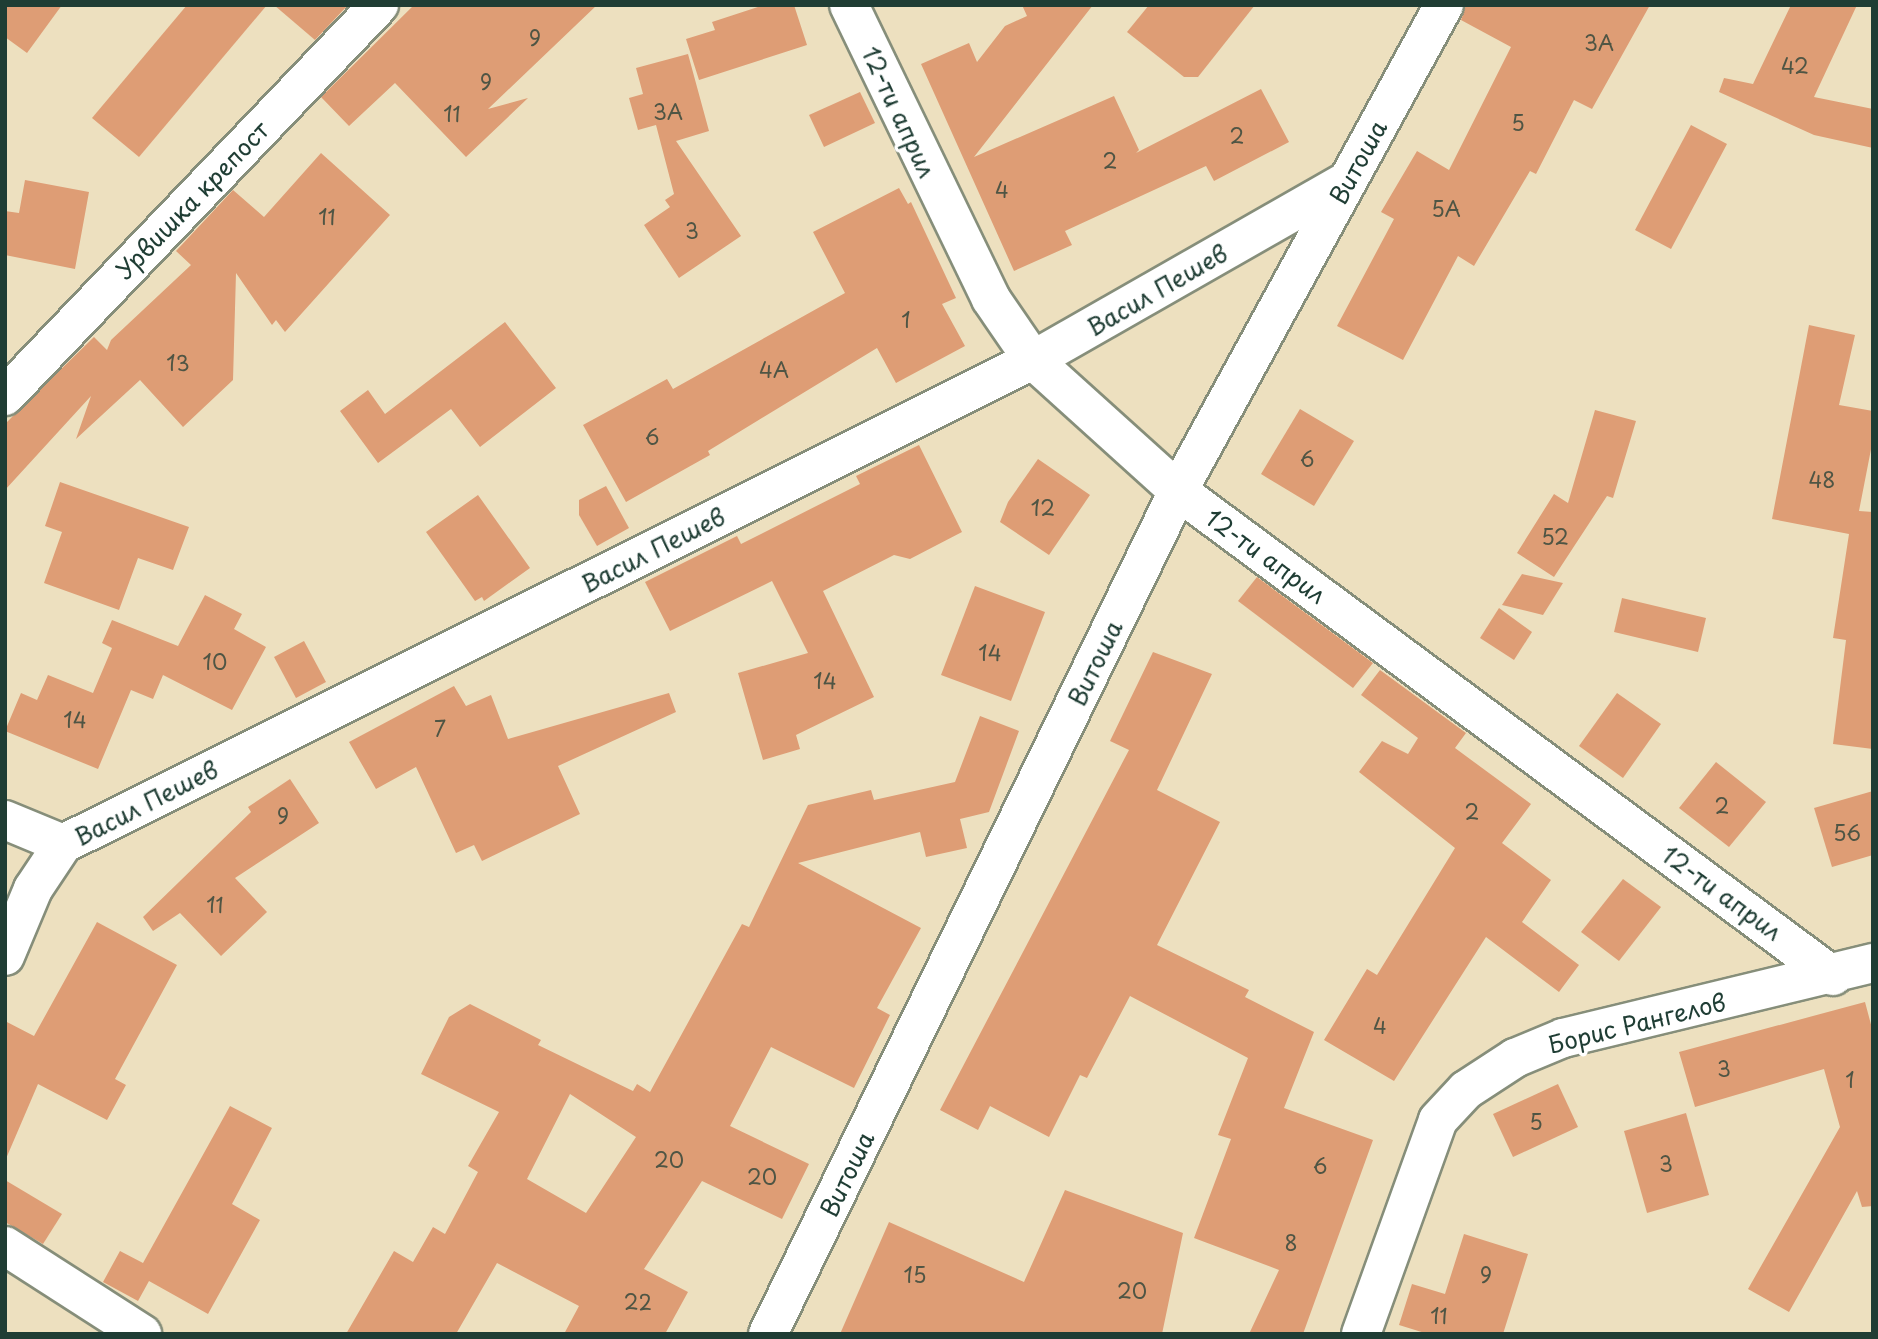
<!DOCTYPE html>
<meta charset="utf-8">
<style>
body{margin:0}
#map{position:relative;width:1878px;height:1339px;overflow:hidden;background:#ede0bf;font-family:"Playpen Sans",sans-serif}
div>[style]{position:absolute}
.building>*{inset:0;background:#de9d75}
.roads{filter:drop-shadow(2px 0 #868e7a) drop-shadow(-2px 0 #868e7a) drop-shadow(0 2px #868e7a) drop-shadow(0 -2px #868e7a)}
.minor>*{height:38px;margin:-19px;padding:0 19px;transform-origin:19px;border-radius:19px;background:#fff}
span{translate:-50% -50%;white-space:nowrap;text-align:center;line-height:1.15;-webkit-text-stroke:7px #fff;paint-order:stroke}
.number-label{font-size:21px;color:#4f5544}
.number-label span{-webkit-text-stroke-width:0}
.street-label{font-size:24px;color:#1f3d34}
.frame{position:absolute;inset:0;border:7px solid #1f3d34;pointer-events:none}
</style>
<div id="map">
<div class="building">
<div style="clip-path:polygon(5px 5px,62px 5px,27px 53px,5px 37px)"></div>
<div style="clip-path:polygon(187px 5px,267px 5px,139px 157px,92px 118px)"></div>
<div style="clip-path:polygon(274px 5px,348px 5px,315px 40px)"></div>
<div style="clip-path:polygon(414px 5px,597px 5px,488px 109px,528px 98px,466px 157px,395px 83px,349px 126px,321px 97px)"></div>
<div style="clip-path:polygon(764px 5px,794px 5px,807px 45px,699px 80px,686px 39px,715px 30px,712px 22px)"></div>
<div style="clip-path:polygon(1022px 5px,1093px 5px,974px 157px,1114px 96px,1139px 150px,1136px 153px,1261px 89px,1289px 142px,1214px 181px,1206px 166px,1065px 231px,1072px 245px,1014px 271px,921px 64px,969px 43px,977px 62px,1005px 26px,1027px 16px)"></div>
<div style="clip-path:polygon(1149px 5px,1255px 5px,1198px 77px,1184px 77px,1127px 32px)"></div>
<div style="clip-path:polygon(1466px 5px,1650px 5px,1592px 109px,1574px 100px,1536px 174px,1530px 171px,1474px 266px,1458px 256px,1403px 360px,1337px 326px,1394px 219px,1381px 212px,1417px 151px,1449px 170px,1511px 47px,1461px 20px)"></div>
<div style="clip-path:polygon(1791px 5px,1857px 5px,1814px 97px,1873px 109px,1873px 148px,1814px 135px,1719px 92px,1724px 78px,1753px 84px)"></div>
<div style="clip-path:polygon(688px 54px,709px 131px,676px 141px,741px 236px,679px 278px,644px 225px,670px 207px,665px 200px,674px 194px,656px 125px,638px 130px,629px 98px,643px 94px,636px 68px)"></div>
<div style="clip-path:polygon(860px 92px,875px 123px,824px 147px,809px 115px)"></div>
<div style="clip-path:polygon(1691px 125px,1727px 144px,1671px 249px,1635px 230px)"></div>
<div style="clip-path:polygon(321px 153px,390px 215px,285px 332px,276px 320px,272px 325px,236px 273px,233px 380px,183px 427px,140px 380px,76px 439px,91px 396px,5px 490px,5px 424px,12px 417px,94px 337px,107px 350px,111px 340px,191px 265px,176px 251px,233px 190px,264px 217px)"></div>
<div style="clip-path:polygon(25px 180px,89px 192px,75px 269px,5px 255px,5px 211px,19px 213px)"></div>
<div style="clip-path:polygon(899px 188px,908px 204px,911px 202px,956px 298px,942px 304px,965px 346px,896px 383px,877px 348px,708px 451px,710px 455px,626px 502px,583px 425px,667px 379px,673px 389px,845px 293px,813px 232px)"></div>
<div style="clip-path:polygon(505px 322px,556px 388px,480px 447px,451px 409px,378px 463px,340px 411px,368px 390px,385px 414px)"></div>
<div style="clip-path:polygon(1809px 325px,1855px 335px,1839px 405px,1873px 411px,1873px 439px,1859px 511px,1873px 512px,1873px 749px,1833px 744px,1846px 640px,1833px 638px,1849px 534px,1772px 519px)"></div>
<div style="clip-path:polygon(1300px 409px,1354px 441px,1314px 506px,1261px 474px)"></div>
<div style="clip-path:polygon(1595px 410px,1636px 421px,1613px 498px,1607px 496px,1554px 577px,1517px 553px,1554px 494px,1568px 503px)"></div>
<div style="clip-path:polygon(919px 445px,962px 532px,910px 559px,894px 555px,823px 591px,874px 697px,796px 735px,800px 749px,763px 760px,738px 673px,808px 653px,772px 581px,670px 631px,645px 582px,737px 536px,741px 544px,860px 484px,856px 476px)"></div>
<div style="clip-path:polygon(1038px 459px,1090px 495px,1049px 555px,1000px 522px,1008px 502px)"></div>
<div style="clip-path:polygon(60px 482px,189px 527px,173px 570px,138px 558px,119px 610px,44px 583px,62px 532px,45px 526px)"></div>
<div style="clip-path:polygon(606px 486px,629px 528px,597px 546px,579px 515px,579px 500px)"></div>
<div style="clip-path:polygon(478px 495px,530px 568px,484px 601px,482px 597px,475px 601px,426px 532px)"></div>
<div style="clip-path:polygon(1522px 574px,1563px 583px,1543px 615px,1502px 605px)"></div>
<div style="clip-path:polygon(1257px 577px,1373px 663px,1353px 688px,1238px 601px)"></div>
<div style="clip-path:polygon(975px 586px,1045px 612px,1011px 701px,941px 675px)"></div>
<div style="clip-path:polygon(205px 595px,242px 614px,234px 629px,266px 647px,232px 710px,163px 675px,153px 699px,131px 690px,98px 769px,5px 731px,21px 693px,37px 700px,48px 675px,93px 693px,112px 648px,102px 643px,112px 620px,178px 646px)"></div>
<div style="clip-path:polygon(1622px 598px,1706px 618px,1698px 652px,1614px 632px)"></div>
<div style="clip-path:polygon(1499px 608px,1532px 632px,1514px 660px,1480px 638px)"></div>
<div style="clip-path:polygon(304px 641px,326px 682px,296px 698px,274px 657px)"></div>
<div style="clip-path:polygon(1153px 652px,1212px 674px,1157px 790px,1220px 822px,1157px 945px,1249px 990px,1245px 997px,1314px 1032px,1284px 1108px,1373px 1140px,1303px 1334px,1249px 1334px,1279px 1270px,1194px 1238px,1231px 1139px,1218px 1135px,1248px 1058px,1130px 996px,1087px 1078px,1080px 1075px,1049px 1137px,990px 1106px,978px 1130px,940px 1110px,1129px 750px,1110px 741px)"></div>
<div style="clip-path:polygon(1380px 670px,1466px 733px,1455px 748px,1531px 804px,1502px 843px,1551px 880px,1522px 922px,1579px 965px,1559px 992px,1486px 937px,1394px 1081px,1324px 1040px,1367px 969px,1377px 975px,1455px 848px,1359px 772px,1382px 741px,1408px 754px,1418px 738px,1361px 695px)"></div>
<div style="clip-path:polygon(454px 686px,466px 706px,491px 695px,508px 739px,669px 693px,676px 712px,558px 766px,580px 814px,482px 861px,474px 845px,456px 853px,416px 767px,376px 789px,349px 742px)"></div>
<div style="clip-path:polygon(1617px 693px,1661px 724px,1623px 778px,1579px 746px)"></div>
<div style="clip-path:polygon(evenodd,980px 716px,1019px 731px,989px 812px,960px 819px,967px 848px,926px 857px,920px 832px,798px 863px,921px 928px,877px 1008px,890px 1015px,854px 1088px,771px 1047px,730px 1126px,809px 1164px,782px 1219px,702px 1181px,644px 1269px,688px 1292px,665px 1334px,564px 1334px,579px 1306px,497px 1263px,456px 1334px,346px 1334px,394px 1251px,413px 1262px,433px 1227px,445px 1234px,478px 1172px,468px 1166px,499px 1112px,421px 1074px,449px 1017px,470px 1004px,541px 1040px,538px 1045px,633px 1091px,637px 1084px,650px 1092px,742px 924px,749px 927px,808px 805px,871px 790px,874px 800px,955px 782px,980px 716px,570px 1094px,636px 1137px,586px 1213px,527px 1179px,570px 1094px)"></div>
<div style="clip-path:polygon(1716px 762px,1766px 802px,1729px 847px,1679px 808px)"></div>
<div style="clip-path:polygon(290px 779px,319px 823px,235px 878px,267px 912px,221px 956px,180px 913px,153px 931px,143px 917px,251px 812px,248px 807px)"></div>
<div style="clip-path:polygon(1873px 791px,1873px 855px,1832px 867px,1814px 808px)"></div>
<div style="clip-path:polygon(1623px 879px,1661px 907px,1619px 961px,1581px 932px)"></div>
<div style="clip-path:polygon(97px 922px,177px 965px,115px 1079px,126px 1085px,107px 1120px,38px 1084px,5px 1161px,5px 1021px,34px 1036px)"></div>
<div style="clip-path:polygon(1865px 1002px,1873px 1032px,1873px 1206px,1862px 1207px,1857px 1191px,1789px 1312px,1748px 1289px,1840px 1127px,1824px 1069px,1695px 1107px,1679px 1052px)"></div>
<div style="clip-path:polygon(1558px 1084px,1578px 1127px,1513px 1157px,1493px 1114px)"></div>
<div style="clip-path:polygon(230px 1106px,272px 1128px,232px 1204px,260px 1220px,208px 1314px,149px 1281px,138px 1301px,103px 1282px,120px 1251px,143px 1263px)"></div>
<div style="clip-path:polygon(1686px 1113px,1709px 1195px,1647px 1213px,1624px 1131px)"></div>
<div style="clip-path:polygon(5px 1180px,62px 1214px,43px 1244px,5px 1222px)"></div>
<div style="clip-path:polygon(1065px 1190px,1183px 1233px,1162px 1334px,840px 1334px,889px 1222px,1024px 1282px)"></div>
<div style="clip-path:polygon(1464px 1234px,1528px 1254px,1503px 1334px,1428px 1334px,1399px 1325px,1412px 1284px,1445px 1294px)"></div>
</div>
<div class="roads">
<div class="minor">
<div style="left:849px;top:5px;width:326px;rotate:64.2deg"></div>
<div style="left:991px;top:299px;width:74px;rotate:55.5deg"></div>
<div style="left:1033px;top:360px;width:195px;rotate:42.1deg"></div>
<div style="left:1178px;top:491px;width:815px;rotate:36.52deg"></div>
<div style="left:5px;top:396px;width:541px;rotate:-46.27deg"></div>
<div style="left:5px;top:820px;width:63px;rotate:22.5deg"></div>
<div style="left:5px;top:956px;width:73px;rotate:-67.3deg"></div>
<div style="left:33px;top:889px;width:54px;rotate:-56.3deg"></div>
<div style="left:63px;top:844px;width:1084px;rotate:-26.52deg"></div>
<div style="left:1033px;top:360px;width:361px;rotate:-29.7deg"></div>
<div style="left:5px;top:1246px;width:163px;rotate:32.7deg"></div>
<div style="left:768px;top:1334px;width:937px;rotate:-64.06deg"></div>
<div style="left:1178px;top:491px;width:554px;rotate:-61.31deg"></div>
<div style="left:1361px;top:1334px;width:227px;rotate:-70.2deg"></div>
<div style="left:1438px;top:1120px;width:41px;rotate:-47deg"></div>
<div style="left:1466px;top:1090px;width:59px;rotate:-33.1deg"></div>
<div style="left:1515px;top:1058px;width:52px;rotate:-22.6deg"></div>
<div style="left:1563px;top:1038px;width:319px;rotate:-13.6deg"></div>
</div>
</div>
<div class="number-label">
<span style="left:535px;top:37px">9</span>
<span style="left:1599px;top:42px">3А</span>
<span style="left:1795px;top:65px">42</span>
<span style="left:486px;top:81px">9</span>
<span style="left:668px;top:111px">3А</span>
<span style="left:452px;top:113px">11</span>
<span style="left:1518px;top:122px">5</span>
<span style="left:1237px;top:135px">2</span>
<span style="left:1110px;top:160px">2</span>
<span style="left:1002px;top:189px">4</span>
<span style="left:1446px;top:208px">5А</span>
<span style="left:327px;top:216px">11</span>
<span style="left:692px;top:230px">3</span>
<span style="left:906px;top:319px">1</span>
<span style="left:178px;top:362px">13</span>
<span style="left:774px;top:369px">4А</span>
<span style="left:652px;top:436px">6</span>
<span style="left:1307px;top:458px">6</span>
<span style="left:1822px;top:479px">48</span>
<span style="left:1043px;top:507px">12</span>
<span style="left:1555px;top:536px">52</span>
<span style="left:990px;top:652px">14</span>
<span style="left:215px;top:661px">10</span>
<span style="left:825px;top:680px">14</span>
<span style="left:75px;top:719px">14</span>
<span style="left:440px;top:728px">7</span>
<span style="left:1722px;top:805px">2</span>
<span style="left:1472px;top:811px">2</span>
<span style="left:283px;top:815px">9</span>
<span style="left:1847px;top:832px">56</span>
<span style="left:215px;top:904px">11</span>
<span style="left:1380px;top:1025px">4</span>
<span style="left:1724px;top:1068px">3</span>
<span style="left:1850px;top:1079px">1</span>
<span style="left:1536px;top:1121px">5</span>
<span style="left:669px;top:1159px">20</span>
<span style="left:1666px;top:1163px">3</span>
<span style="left:1320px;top:1165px">6</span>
<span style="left:762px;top:1176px">20</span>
<span style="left:1291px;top:1242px">8</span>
<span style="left:915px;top:1274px">15</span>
<span style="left:1486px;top:1274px">9</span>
<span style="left:1132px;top:1290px">20</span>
<span style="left:638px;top:1301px">22</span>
<span style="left:1439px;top:1315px">11</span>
</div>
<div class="street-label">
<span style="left:899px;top:112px;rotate:65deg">12-ти април</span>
<span style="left:1358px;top:162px;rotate:-61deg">Витоша</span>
<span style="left:192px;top:200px;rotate:-46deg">Урвишка крепост</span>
<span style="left:1157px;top:290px;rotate:-30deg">Васил Пешев</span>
<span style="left:653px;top:550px;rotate:-27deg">Васил Пешев</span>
<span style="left:1266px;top:556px;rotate:36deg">12-ти април</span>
<span style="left:1095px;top:663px;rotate:-64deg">Витоша</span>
<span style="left:146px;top:803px;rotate:-27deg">Васил Пешев</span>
<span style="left:1722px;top:893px;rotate:36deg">12-ти април</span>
<span style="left:1637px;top:1023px;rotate:-14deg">Борис Рангелов</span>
<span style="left:847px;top:1174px;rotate:-64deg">Витоша</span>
</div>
<div class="frame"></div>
</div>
